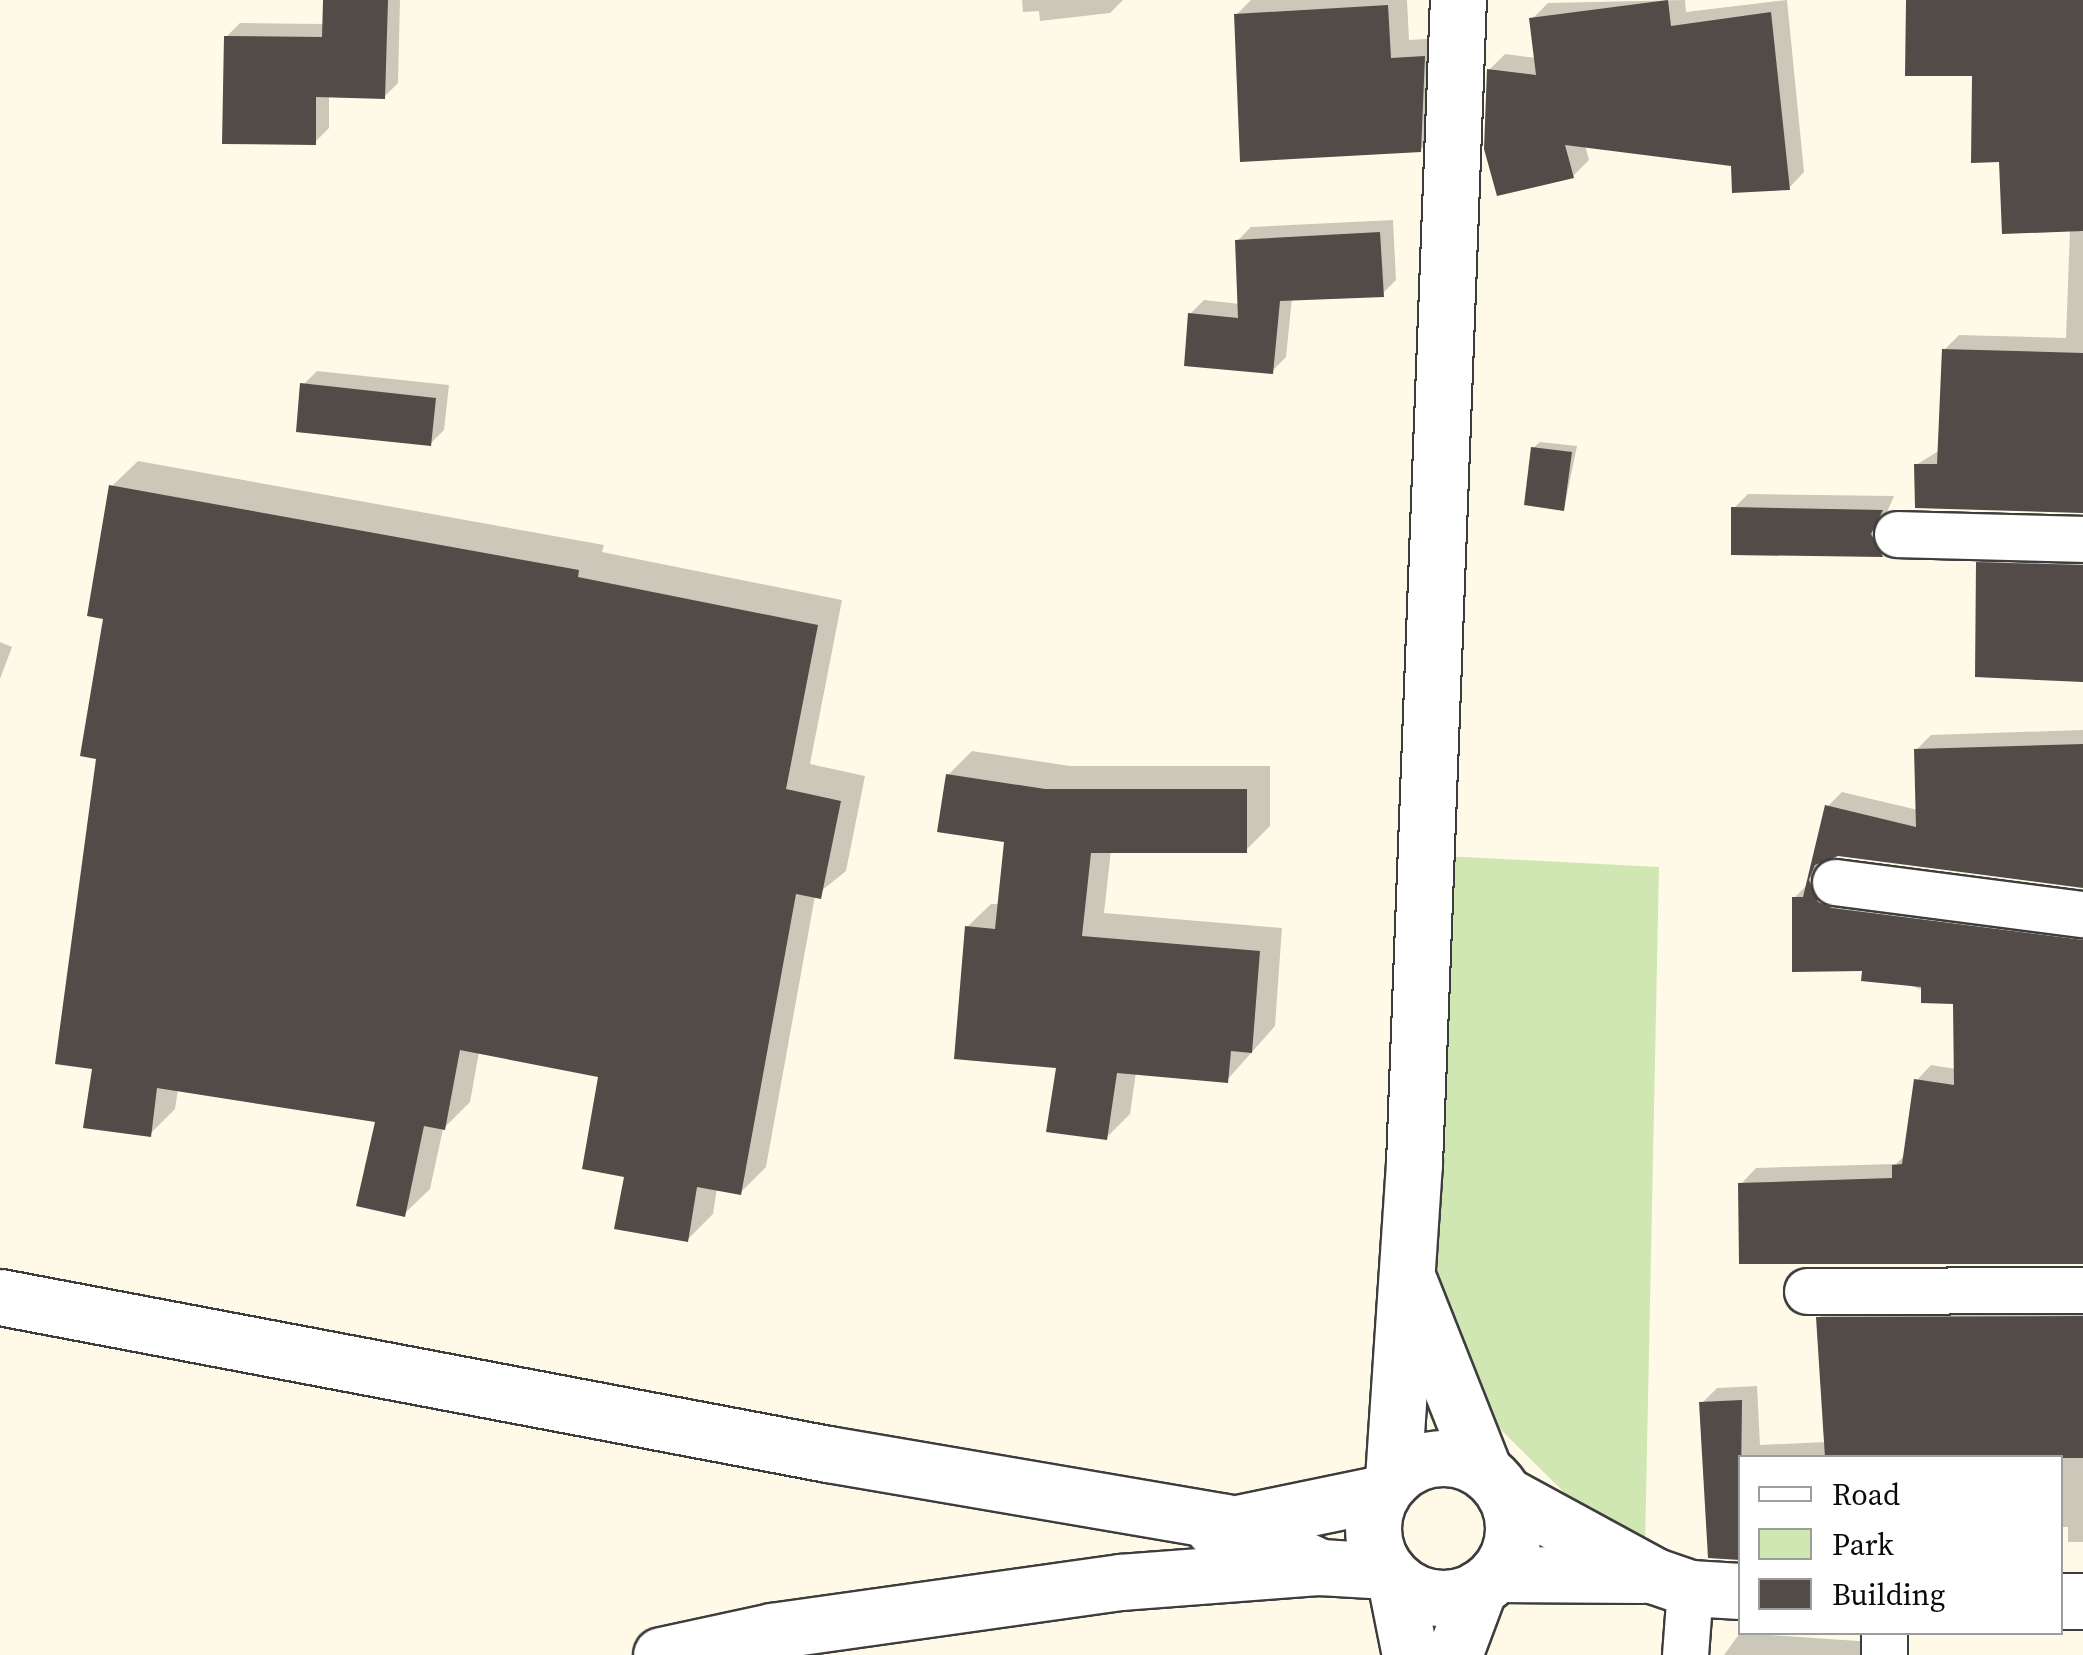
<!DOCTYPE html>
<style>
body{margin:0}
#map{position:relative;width:2083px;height:1655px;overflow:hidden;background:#fffae8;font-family:"Source Serif 4",serif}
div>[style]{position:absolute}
.green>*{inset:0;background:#d0e7b4}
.shadow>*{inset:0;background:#0003}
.building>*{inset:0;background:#534b47}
.roads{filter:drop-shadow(2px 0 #3d3d3d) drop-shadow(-2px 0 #3d3d3d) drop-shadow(0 2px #3d3d3d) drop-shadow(0 -2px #3d3d3d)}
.minor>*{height:45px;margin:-22.5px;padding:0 22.5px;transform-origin:22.5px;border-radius:22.5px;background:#fff}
.tertiary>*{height:55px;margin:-27.5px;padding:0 27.5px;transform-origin:27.5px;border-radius:27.5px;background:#fff}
.tertiary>.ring{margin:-27.5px;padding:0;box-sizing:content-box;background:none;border:55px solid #fff;border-radius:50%}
span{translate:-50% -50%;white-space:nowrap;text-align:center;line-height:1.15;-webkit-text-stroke:10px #fff;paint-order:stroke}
.legend{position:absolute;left:1738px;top:1455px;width:325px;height:180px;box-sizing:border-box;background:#fff;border:2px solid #9d9d9d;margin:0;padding:12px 18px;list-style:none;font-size:30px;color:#0a0a0a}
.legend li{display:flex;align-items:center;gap:20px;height:50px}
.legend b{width:50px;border:2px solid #9d9d9d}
</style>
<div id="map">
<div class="green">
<div style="clip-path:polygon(1444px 856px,1659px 867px,1645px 1547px,1592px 1520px,1495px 1424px,1421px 1268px)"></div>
</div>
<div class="shadow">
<div style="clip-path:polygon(326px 0,400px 0,398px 83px,384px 97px,329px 95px,329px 128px,315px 142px,226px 37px,240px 23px,325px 24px)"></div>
<div style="clip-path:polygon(1022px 0,1123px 0,1110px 13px,1040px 21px,1039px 11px,1023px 12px)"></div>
<div style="clip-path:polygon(1251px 0,1407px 0,1409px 40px,1442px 38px,1439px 131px,1420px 150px,1236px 15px)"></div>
<div style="clip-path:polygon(1685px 0,1686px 12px,1787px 0,1804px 172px,1789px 188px,1733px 164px,1585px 145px,1589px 160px,1573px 176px,1489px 70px,1505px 54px,1537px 58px,1532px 19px,1548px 3px)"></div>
<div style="clip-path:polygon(1908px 0,2083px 0,2083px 510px,1916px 465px,1940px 450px,1944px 350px,1959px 335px,2066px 338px,2070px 229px,2001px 160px,1974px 74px)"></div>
<div style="clip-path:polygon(1393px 220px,1396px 280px,1382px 294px,1292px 298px,1286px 357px,1272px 371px,1190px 314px,1204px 300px,1240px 304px,1237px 241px,1251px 227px)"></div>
<div style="clip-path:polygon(317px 371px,449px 385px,444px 430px,430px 444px,303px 385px)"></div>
<div style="clip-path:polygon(1540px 442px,1577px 446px,1564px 509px,1533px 448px)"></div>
<div style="clip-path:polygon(138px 461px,604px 545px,602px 552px,842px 600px,810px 764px,865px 776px,846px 871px,815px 896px,766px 1167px,741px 1192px,717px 1188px,713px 1214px,687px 1240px,627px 1175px,601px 1075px,479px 1052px,470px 1102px,443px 1129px,430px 1189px,404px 1214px,378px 1120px,178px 1089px,175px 1109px,150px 1134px,94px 1066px,98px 756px,112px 486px)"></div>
<div style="clip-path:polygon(1748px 494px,1894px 496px,1884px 519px,1895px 541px,1882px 554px,1733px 552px,1734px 508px)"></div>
<div style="clip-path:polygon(1994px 548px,2083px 551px,2083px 679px,1979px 563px)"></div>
<div style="clip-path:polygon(0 642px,12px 647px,0 679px)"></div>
<div style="clip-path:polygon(2083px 730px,2083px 802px,1837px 853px,1828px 857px,1825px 876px,2083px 931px,2083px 1261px,1741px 1184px,1756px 1168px,1896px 1164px,1906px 1154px,1916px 1081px,1931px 1065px,1956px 1069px,1956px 1002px,1865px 969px,1794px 898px,1808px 884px,1827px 807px,1842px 792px,1918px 810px,1916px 750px,1931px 735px)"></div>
<div style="clip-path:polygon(972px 751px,1070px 766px,1270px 766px,1270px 826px,1246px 850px,1111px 850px,1104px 913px,1282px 928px,1275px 1026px,1227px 1080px,1136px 1072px,1130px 1114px,1106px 1138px,967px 927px,991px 904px,1000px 904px,1007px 840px,948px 775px)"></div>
<div style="clip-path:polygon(2083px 1302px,2083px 1542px,2068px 1542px,2068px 1527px,2060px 1527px,2060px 1458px,1740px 1458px,1740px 1537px,1710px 1539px,1702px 1403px,1717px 1388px,1757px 1386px,1760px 1445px,1826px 1442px,1819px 1318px,1834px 1303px)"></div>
<div style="clip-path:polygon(1740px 1633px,1873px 1642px,1880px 1655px,1724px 1655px)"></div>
</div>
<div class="building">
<div style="clip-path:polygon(323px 0,388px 0,385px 99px,316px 97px,316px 145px,222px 144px,224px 36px,322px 37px)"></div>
<div style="clip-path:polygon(1668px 0,1671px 26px,1771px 12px,1790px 190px,1732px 193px,1731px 166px,1565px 145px,1574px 178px,1497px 196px,1484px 149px,1487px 69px,1536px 75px,1529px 18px)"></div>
<div style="clip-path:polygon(1906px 0,2083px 0,2083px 231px,2002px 234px,1999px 162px,1971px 163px,1972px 76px,1905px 76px)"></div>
<div style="clip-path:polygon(1388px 5px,1391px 58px,1425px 56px,1421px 152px,1240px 162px,1234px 14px)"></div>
<div style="clip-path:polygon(1380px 232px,1384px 297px,1280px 301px,1273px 374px,1184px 366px,1188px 313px,1238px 318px,1235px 240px)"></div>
<div style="clip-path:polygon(1942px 349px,2083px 353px,2083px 513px,1915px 508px,1914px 464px,1937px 464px)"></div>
<div style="clip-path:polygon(300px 383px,436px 398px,431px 446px,296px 432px)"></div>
<div style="clip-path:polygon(1531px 447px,1572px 452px,1564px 511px,1524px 505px)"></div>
<div style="clip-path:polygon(109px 485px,579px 570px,578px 577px,818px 625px,786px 789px,841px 801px,821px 899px,796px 894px,741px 1195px,697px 1187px,688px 1242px,614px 1229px,624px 1177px,582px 1169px,598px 1077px,460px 1050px,445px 1130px,424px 1126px,405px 1217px,356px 1206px,375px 1122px,157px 1088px,151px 1137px,83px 1128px,92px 1069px,55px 1064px,96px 759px,80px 756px,103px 619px,87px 616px)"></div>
<div style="clip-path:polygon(1731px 507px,1883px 510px,1871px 534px,1883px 557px,1731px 555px)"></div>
<div style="clip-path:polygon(1976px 562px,2083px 565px,2083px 682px,1975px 677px)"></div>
<div style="clip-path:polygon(2083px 744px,2083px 888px,1838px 856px,1815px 865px,1809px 880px,1818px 902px,1832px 908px,2083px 940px,2083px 1264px,1739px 1264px,1738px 1183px,1892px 1178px,1892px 1165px,1902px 1164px,1914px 1079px,1954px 1085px,1953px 1004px,1921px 1003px,1921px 987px,1861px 981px,1862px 971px,1792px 972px,1792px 897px,1803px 897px,1825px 805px,1916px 827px,1914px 749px)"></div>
<div style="clip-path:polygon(946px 774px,1045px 789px,1247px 789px,1247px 853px,1091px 853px,1082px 936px,1260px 951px,1252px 1053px,1231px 1051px,1228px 1083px,1117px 1073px,1107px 1140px,1046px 1132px,1056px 1068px,954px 1059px,965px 926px,995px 929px,1004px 842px,937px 832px)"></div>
<div style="clip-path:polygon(2083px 1316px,2083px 1458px,1825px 1458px,1816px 1317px)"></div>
<div style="clip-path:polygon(1742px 1400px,1740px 1560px,1708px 1558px,1699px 1402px)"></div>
</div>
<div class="roads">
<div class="minor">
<div style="left:1897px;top:534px;width:186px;rotate:1.5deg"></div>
<div style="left:1835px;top:882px;width:250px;rotate:7.4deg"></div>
<div style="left:1807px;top:1291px;width:276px;rotate:-0.2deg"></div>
<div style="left:1685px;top:1655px;width:67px;rotate:-85.7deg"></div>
<div style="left:1884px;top:1655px;width:23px;rotate:-90deg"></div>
</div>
<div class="tertiary">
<div style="left:1410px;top:1284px;width:201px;rotate:68.4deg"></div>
<div style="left:0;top:1297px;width:843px;rotate:10.74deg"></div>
<div style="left:828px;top:1454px;width:402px;rotate:9.7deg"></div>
<div style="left:1224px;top:1522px;width:106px;rotate:25.1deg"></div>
<div class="ring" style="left:1373px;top:1458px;width:85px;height:85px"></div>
<div style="left:1393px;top:1479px;width:316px;rotate:-86.2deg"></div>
<div style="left:1414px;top:1164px;width:1165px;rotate:-87.84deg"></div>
<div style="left:1504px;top:1494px;width:172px;rotate:28.5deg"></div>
<div style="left:1655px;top:1576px;width:37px;rotate:19deg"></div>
<div style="left:1690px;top:1588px;width:50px;rotate:3.4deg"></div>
<div style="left:1213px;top:1528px;width:173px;rotate:-11.7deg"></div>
<div style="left:1496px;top:1574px;width:146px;rotate:0.4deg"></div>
<div style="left:1395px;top:1580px;width:76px;rotate:78.7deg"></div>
<div style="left:2060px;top:1601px;width:23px"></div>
<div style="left:661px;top:1655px;width:114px;rotate:-12.2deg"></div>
<div style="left:772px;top:1631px;width:351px;rotate:-8deg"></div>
<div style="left:1120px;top:1582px;width:201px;rotate:-4.3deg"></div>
<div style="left:1320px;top:1567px;width:68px;rotate:3.4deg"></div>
<div style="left:1454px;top:1655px;width:72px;rotate:-69.5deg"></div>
</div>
</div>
<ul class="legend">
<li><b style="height:12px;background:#fff"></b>Road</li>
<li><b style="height:28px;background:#d0e7b4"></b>Park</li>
<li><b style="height:28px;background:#534b47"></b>Building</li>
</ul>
</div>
